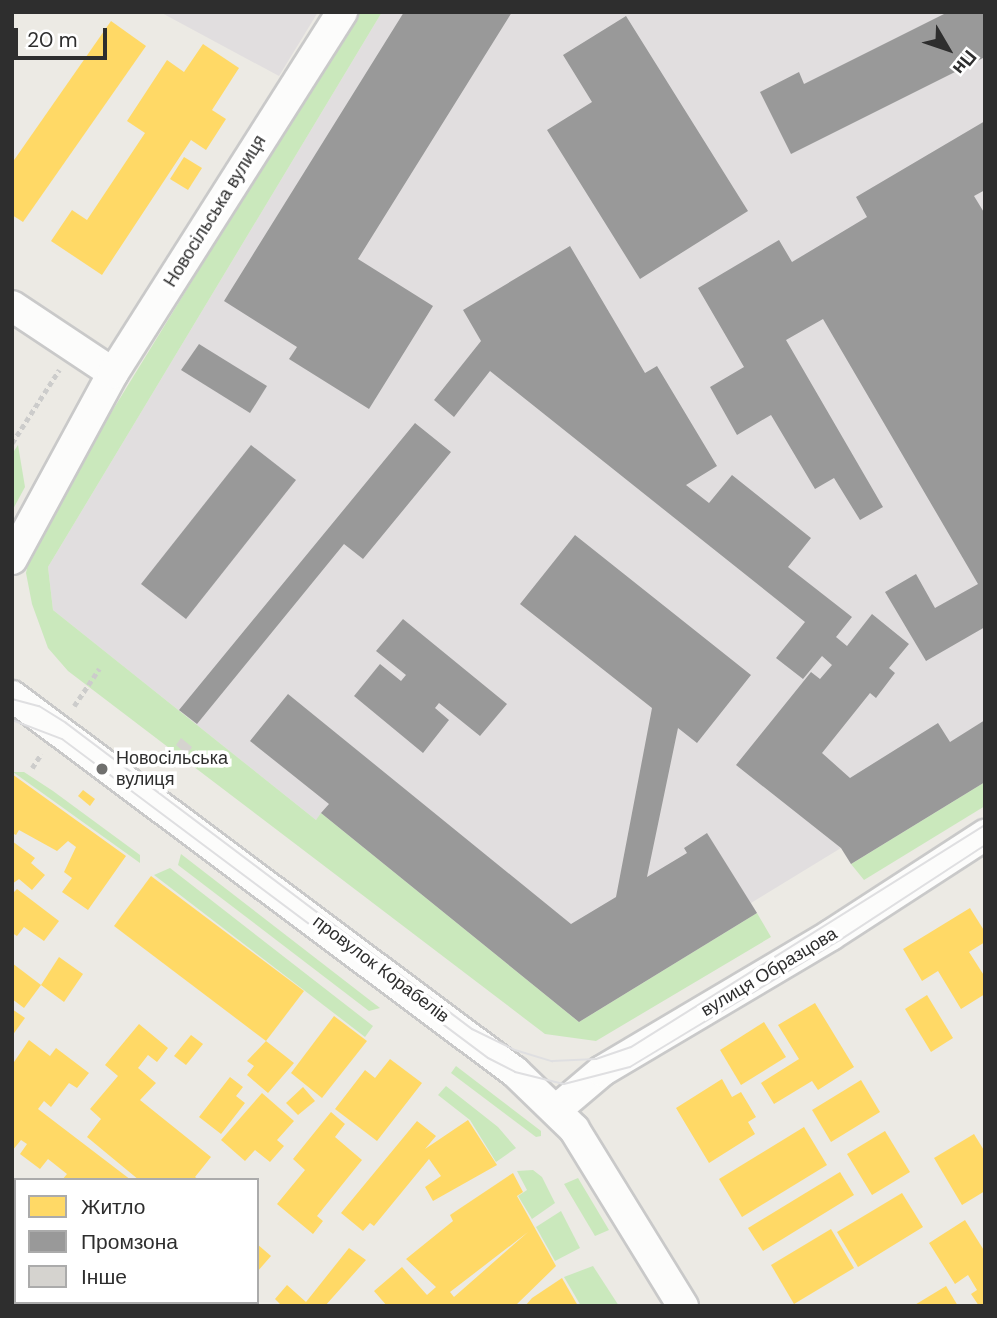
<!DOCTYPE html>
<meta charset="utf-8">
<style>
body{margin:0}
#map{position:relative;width:997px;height:1318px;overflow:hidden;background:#eceae4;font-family:"DM Sans",sans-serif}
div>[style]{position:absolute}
.industrial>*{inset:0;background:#e1dedf}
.green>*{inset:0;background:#cae8bc}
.homes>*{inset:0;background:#ffd966}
.industry>*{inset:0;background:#999}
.building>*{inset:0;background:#d5d3cf}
.path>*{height:4.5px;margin-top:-2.25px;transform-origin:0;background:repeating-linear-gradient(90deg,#cccccb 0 5px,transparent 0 8.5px)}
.roads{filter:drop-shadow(2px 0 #c9c9c9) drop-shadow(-2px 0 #c9c9c9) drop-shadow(0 2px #c9c9c9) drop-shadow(0 -2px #c9c9c9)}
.minor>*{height:30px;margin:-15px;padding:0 15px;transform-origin:15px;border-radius:15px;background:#fcfcfb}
.tram>*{height:2px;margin:-1px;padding:0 1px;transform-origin:1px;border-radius:1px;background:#dfdfe1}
.dots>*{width:19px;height:19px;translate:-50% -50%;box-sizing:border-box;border:4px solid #fff;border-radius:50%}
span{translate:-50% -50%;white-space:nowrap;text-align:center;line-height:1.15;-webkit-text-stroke:7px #fff;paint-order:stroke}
.street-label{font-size:18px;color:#2e2e2e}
.poi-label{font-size:18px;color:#2e2e2e}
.left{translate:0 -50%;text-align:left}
.frame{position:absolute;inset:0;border:14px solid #2e2e2e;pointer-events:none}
.legend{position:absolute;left:14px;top:1178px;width:245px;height:126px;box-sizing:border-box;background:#fff;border:2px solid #ababab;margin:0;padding:9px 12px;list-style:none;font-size:21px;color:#2e2e2e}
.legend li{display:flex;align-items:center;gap:14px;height:35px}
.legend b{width:35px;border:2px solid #ababab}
.north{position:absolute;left:913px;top:14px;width:70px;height:70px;-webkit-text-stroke:5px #fff;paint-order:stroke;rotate:129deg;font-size:19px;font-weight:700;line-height:28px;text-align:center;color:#2e2e2e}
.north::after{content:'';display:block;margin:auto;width:24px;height:32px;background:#2e2e2e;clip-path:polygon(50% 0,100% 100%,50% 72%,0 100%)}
.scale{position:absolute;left:14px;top:28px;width:93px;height:32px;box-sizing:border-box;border:4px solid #2e2e2e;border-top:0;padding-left:9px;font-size:21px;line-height:24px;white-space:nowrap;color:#2e2e2e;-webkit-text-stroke:5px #fff;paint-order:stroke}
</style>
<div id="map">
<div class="industrial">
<div style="clip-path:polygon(160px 12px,318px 12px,279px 76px)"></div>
<div style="clip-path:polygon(382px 12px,985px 12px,985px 782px,851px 864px,841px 848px,751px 903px,757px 913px,579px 1022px,322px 814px,316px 820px,53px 610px,48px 567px)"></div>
</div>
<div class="green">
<div style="clip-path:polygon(357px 12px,382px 12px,48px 567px,53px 610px,316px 820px,321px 813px,579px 1022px,757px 913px,771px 937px,596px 1041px,545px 1034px,68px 671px,48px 648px,32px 604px,26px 573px,33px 540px)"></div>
<div style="clip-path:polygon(18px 445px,25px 487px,12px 511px,12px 454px)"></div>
<div style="clip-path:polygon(13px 772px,24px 772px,53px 791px,140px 855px,140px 863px)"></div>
<div style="clip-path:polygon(985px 782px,985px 806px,864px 880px,851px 864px)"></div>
<div style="clip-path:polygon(181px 854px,380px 1008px,369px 1011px,178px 865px)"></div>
<div style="clip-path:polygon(170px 868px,373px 1026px,365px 1037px,154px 875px)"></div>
<div style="clip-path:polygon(456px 1066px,541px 1131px,541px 1136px,536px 1137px,451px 1073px)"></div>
<div style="clip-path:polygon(446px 1086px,498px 1127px,516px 1148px,496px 1162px,470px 1120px,438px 1095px)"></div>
<div style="clip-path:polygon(533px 1170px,542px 1177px,555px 1203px,532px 1219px,518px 1196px,527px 1190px,517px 1171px)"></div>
<div style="clip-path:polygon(578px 1178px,609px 1230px,595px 1236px,564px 1184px)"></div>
<div style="clip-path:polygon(561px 1211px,580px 1248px,555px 1261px,536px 1227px)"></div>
<div style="clip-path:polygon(593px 1266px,619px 1306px,581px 1306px,564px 1277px)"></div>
</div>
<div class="homes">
<div style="clip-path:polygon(111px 21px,146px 46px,23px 222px,12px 215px,12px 163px)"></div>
<div style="clip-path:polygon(203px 44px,239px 68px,212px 110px,226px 119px,206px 150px,191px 140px,102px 275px,51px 241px,72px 210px,87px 220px,145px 133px,127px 121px,167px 60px,184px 72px)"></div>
<div style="clip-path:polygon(184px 157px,202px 168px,188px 190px,170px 179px)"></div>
<div style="clip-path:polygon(12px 774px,126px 856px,88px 910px,62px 892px,72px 878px,64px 872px,76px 847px,68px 841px,57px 851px,19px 830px,16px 835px,12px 833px)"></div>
<div style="clip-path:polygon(83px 790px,95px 799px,90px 806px,78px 796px)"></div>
<div style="clip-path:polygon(12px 841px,35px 858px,31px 863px,45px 875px,32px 890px,19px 879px,12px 884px)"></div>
<div style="clip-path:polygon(151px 876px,304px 991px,266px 1041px,114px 926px)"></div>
<div style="clip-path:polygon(17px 889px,59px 921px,44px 941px,24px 927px,17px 936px,12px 933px,12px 894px)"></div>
<div style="clip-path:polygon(970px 908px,985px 932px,985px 942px,969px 952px,985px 977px,985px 994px,961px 1009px,938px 971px,922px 981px,903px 949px)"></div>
<div style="clip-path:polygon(59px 957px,83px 974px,64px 1002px,41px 985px)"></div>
<div style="clip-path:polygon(12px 963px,41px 985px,24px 1008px,12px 999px)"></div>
<div style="clip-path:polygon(927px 995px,953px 1038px,931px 1052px,905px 1009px)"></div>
<div style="clip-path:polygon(815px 1003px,854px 1067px,818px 1090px,812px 1081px,774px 1104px,761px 1083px,799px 1059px,778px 1025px)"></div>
<div style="clip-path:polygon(12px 1009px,25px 1018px,12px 1036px)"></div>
<div style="clip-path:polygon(334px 1016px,367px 1041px,322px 1098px,291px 1073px)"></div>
<div style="clip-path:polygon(764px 1022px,786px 1057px,741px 1085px,720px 1050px)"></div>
<div style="clip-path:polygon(139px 1024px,168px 1048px,157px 1062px,148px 1055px,138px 1068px,156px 1083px,140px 1100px,211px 1157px,195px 1177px,199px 1180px,139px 1180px,87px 1137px,101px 1119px,90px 1109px,118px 1076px,105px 1065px)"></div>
<div style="clip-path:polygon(191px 1035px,203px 1044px,186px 1065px,174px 1056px)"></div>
<div style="clip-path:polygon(29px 1040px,50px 1056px,56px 1048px,89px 1073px,77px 1088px,69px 1083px,51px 1107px,44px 1101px,38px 1109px,131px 1180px,62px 1180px,67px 1174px,48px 1159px,40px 1169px,20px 1154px,27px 1144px,21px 1140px,12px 1151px,12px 1065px)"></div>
<div style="clip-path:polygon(266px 1041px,294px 1063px,268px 1093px,247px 1075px,254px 1066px,247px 1061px)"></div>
<div style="clip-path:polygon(390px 1059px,422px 1083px,377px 1141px,335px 1109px,365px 1070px,375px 1078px)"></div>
<div style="clip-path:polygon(230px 1077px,243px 1087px,236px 1096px,245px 1103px,221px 1134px,199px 1117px)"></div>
<div style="clip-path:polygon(722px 1079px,732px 1097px,741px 1092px,756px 1117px,748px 1122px,755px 1134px,709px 1163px,676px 1108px)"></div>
<div style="clip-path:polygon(861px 1080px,880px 1112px,831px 1142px,812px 1110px)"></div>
<div style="clip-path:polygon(303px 1087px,315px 1101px,298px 1115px,286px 1103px)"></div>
<div style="clip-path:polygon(262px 1093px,294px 1121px,277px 1140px,284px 1146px,270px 1162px,255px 1150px,245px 1161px,221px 1140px)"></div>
<div style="clip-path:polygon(331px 1112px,345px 1124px,335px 1137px,362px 1160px,317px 1216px,323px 1221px,313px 1234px,277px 1204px,305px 1170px,293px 1159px)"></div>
<div style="clip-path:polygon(468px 1120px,497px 1165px,433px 1201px,425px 1187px,441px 1176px,429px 1159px,374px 1226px,370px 1223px,363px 1231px,341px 1213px,417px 1121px,436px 1136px,425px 1149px)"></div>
<div style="clip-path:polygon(804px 1127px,827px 1165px,742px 1217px,719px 1179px)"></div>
<div style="clip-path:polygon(885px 1131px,910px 1172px,872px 1195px,847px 1154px)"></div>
<div style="clip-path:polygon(974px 1134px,985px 1152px,985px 1191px,962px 1205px,934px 1158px)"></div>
<div style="clip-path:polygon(840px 1172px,854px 1195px,763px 1251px,748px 1228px)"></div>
<div style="clip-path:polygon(evenodd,513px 1173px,523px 1192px,517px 1196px,556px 1266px,515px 1306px,387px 1306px,374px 1291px,402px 1267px,427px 1295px,436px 1287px,406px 1259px,453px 1221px,450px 1215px,513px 1173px,528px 1232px,454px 1297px,450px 1292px,528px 1232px)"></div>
<div style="clip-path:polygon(902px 1193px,923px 1227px,858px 1267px,837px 1232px)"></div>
<div style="clip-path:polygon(12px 1209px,16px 1211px,12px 1230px)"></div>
<div style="clip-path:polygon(965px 1220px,985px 1252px,985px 1306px,979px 1306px,971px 1294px,977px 1290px,968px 1275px,955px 1284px,929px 1243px)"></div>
<div style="clip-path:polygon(831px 1229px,854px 1268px,794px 1304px,771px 1265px)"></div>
<div style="clip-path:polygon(257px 1244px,271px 1256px,257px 1272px)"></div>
<div style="clip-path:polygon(349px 1248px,366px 1260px,325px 1306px,282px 1306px,275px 1299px,287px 1285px,306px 1302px)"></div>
<div style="clip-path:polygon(16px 1264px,16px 1299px,12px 1296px)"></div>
<div style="clip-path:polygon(562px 1278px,578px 1306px,525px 1306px,532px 1298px)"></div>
<div style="clip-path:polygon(946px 1286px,958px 1306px,913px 1306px)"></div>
<div style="clip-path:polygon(17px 1302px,116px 1302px,15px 1306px)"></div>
</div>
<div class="industry">
<div style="clip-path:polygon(404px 12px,512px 12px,358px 259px,433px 306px,369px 409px,289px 359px,297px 347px,224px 301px)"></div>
<div style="clip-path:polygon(948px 12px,985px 12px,985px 57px,791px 154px,760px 92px,799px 72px,804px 84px)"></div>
<div style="clip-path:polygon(626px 16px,748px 211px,640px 279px,547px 130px,592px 102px,563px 55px)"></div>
<div style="clip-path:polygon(985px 121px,985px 190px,974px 196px,985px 214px,985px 627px,926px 661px,885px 592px,916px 574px,935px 608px,978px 584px,823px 319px,786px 340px,883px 507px,860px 520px,834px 478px,815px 489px,771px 415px,737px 435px,710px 387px,744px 367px,698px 288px,779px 240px,792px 262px,867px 217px,856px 197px)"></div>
<div style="clip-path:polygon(570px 246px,645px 373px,657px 366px,717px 466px,686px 485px,709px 503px,732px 475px,811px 538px,788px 567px,852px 617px,836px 637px,847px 646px,872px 614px,909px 644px,889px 668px,895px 673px,876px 698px,870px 693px,822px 753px,850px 778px,938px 723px,950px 742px,985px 720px,985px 782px,851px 864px,841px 848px,736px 765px,811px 672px,820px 679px,832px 665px,822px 656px,803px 679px,776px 658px,805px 622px,490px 371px,454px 417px,434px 400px,481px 341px,463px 310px)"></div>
<div style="clip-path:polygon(199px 344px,267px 386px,250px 413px,181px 370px)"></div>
<div style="clip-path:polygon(415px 423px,451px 452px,363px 559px,344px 544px,197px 724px,179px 710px)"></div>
<div style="clip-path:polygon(251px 445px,296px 480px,186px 619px,141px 584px)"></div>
<div style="clip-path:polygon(575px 535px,751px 675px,697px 743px,678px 728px,647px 877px,687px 853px,684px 848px,707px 833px,757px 913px,579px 1022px,321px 813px,329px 804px,250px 741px,288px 694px,571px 924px,616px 897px,652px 708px,520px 604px)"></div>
<div style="clip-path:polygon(403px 619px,507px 704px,480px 736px,439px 703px,435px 708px,449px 720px,423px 753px,354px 696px,380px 664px,401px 681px,406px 675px,376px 651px)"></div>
</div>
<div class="building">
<div style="clip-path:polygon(181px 738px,192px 747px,187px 755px,176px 745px)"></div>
</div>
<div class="path">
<div style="left:12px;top:443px;width:87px;rotate:-57.2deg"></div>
<div style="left:74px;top:706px;width:45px;rotate:-56deg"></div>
<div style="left:32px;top:768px;width:17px;rotate:-57deg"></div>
</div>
<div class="roads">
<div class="minor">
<div style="left:12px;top:306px;width:121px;rotate:33.6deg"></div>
<div style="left:12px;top:559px;width:212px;rotate:-61.5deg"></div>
<div style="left:113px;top:373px;width:428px;rotate:-57.6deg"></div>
<div style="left:12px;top:696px;width:628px;rotate:36.78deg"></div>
<div style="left:515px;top:1072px;width:82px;rotate:44deg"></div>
<div style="left:574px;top:1129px;width:208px;rotate:58.4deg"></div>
<div style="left:556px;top:1110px;width:60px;rotate:-40.3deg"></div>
<div style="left:602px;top:1071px;width:266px;rotate:-30.7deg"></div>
<div style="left:831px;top:935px;width:184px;rotate:-33deg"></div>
</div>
</div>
<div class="tram">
<div style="left:12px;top:699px;width:28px;rotate:15deg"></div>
<div style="left:39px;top:706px;width:32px;rotate:32deg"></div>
<div style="left:66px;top:723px;width:508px;rotate:37.01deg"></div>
<div style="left:472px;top:1029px;width:48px;rotate:26deg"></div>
<div style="left:515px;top:1050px;width:39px;rotate:17deg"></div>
<div style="left:552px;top:1061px;width:44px;rotate:-2.6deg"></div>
<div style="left:596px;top:1059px;width:37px;rotate:-19deg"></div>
<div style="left:631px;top:1047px;width:418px;rotate:-32.1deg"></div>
<div style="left:12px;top:720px;width:53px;rotate:20.8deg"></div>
<div style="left:62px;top:739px;width:532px;rotate:36.83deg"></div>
<div style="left:488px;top:1058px;width:30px;rotate:27deg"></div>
<div style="left:515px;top:1072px;width:50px;rotate:13.8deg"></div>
<div style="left:564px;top:1084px;width:68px;rotate:-14.4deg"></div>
<div style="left:630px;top:1067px;width:245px;rotate:-31.2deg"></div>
<div style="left:840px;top:940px;width:173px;rotate:-33.2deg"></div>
</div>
<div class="dots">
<div style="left:102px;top:769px;background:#70706e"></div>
</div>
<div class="street-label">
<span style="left:215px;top:211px;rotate:-58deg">Новосільська вулиця</span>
<span style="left:381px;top:969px;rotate:37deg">провулок Корабелів</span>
<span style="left:769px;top:972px;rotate:-31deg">вулиця Образцова</span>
</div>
<div class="poi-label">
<span class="left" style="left:116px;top:769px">Новосільська<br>вулиця</span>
</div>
<div class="frame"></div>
<ul class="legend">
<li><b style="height:19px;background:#ffd966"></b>Житло</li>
<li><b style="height:19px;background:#999"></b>Промзона</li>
<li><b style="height:19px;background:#d5d3cf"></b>Інше</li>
</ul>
<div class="north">Пн</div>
<div class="scale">20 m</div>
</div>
